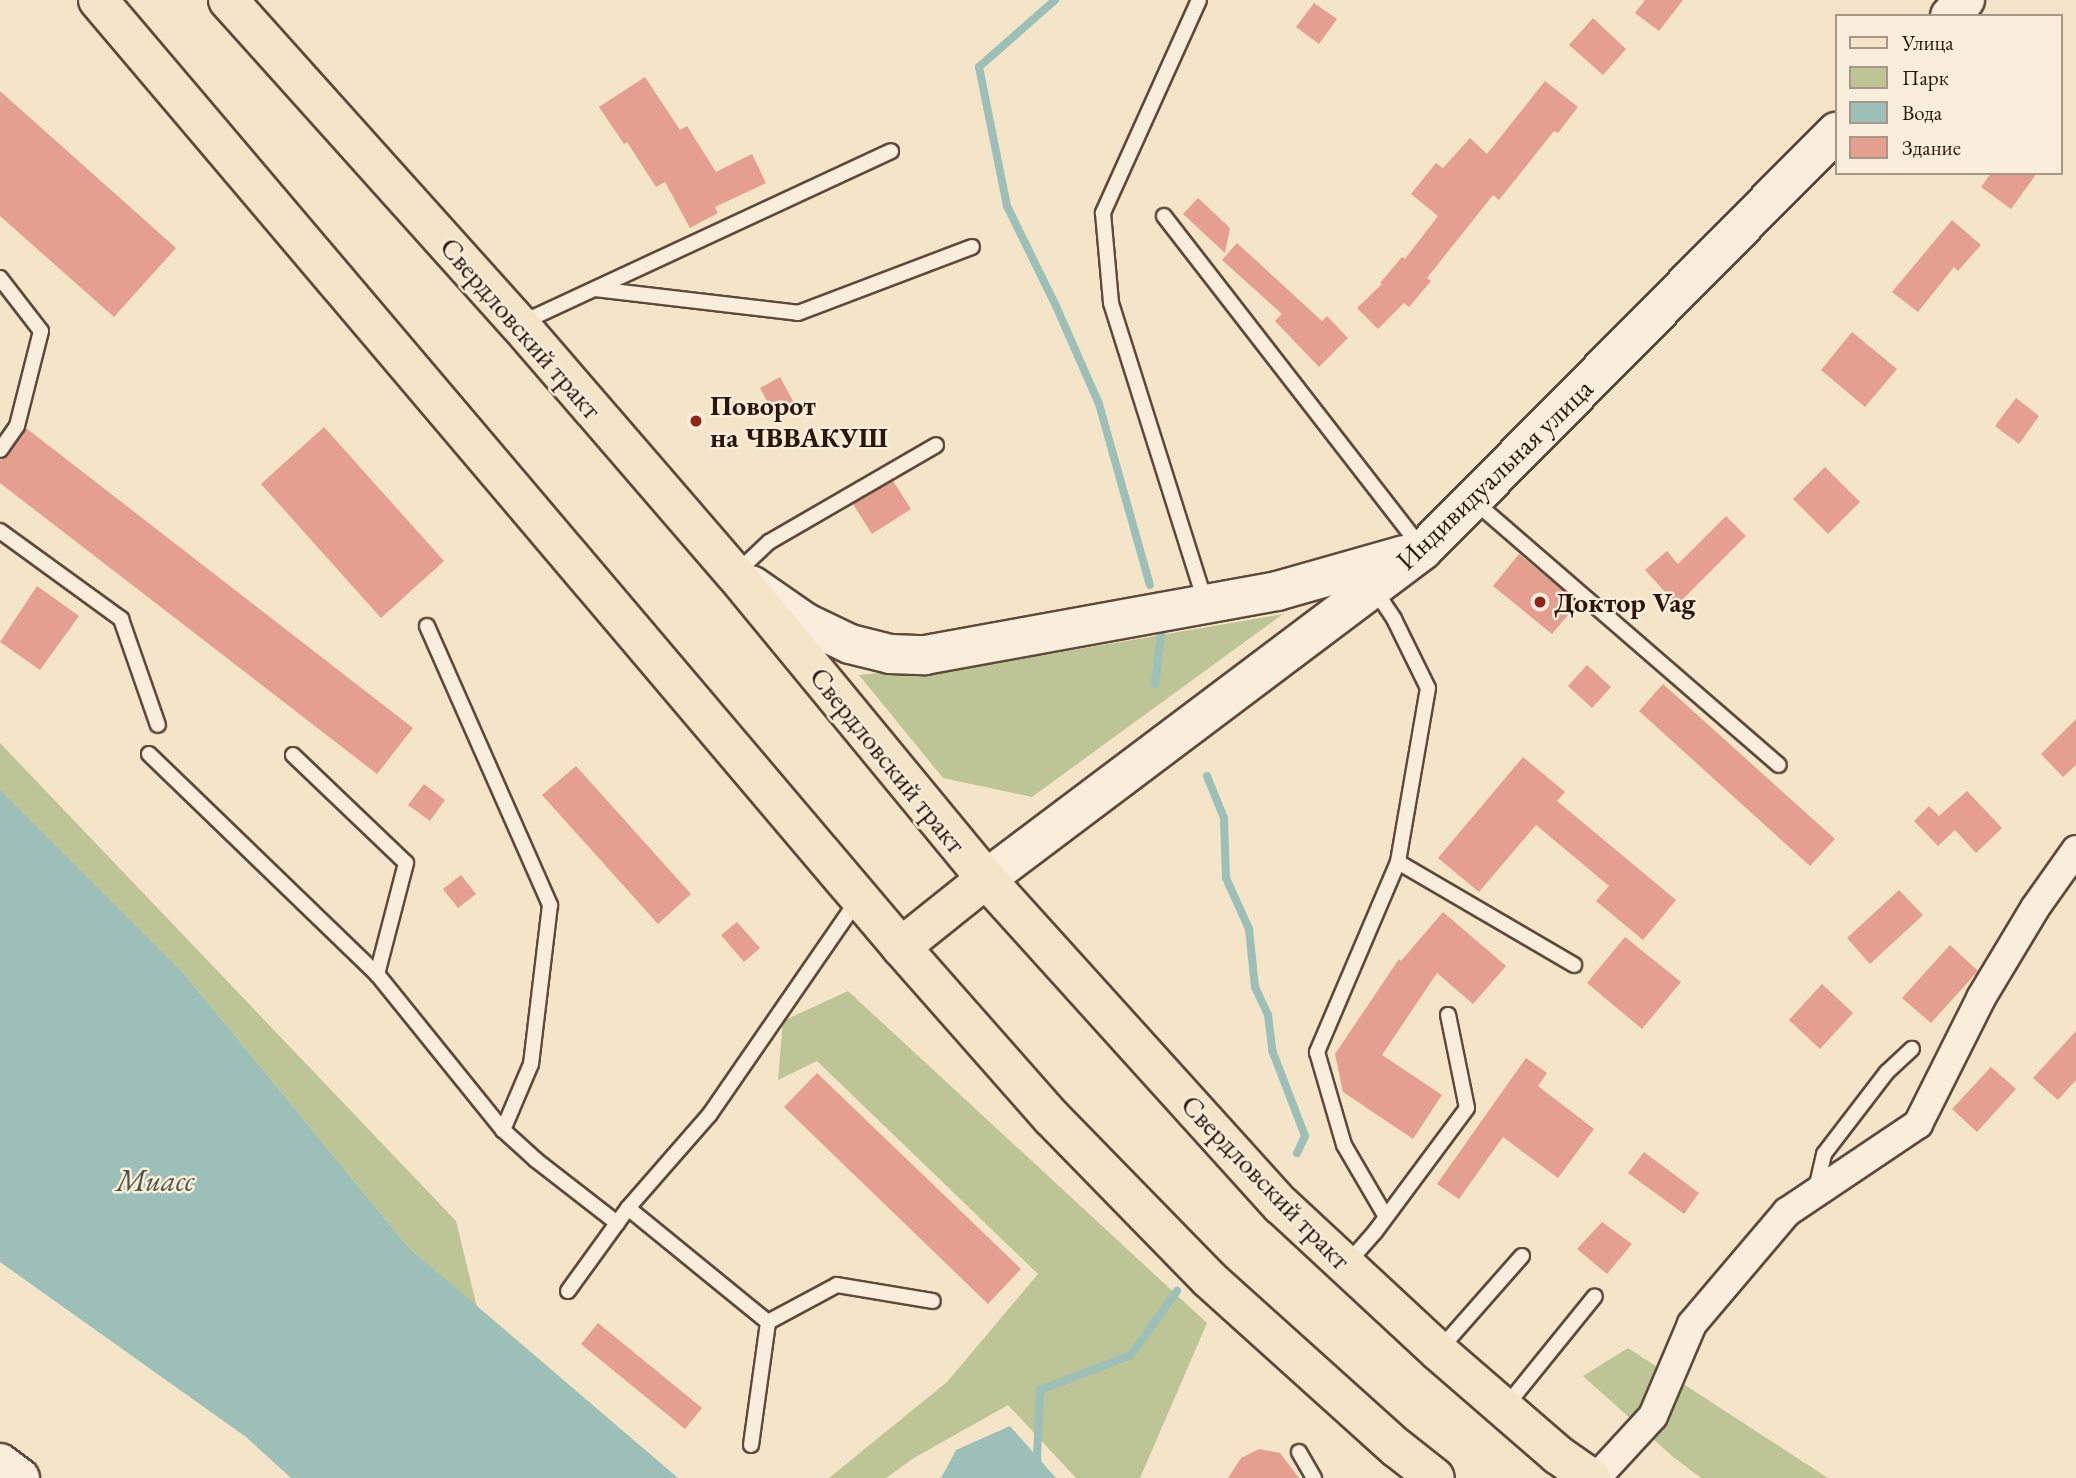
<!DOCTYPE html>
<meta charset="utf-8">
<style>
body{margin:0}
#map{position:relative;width:2076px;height:1478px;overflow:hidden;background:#f5e5c8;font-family:"EB Garamond",serif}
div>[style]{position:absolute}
.green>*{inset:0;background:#bdc495}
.water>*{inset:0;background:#9cbfb8}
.stream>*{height:8px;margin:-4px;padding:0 4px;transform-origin:4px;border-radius:4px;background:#9cbfb8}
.building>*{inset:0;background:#e49f8e}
.roads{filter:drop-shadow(2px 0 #5e4a3a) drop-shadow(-2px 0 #5e4a3a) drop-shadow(0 2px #5e4a3a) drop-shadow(0 -2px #5e4a3a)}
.service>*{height:14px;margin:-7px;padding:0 7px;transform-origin:7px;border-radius:7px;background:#f8eedb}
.minor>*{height:28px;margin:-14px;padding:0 14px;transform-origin:14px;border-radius:14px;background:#f8eedb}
.secondary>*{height:38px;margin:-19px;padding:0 19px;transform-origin:19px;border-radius:19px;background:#f8eedb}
.primary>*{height:38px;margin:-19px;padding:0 19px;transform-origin:19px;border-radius:19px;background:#f5e5c8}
.dots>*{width:19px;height:19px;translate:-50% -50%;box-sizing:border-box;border:4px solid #f8eedb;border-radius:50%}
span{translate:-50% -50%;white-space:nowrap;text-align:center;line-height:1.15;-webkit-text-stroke:5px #f8eedb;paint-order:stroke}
.street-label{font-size:28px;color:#2c160a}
.poi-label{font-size:28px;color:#2c160a;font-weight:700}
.left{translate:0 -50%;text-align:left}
.water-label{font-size:30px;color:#535147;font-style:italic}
.legend{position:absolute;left:1835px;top:14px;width:228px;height:161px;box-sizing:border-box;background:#f8eedb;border:2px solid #a69887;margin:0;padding:9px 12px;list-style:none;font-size:21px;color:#2c160a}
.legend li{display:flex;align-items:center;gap:14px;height:35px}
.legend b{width:35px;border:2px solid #a69887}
</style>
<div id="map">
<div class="green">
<div style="clip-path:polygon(1283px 614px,1032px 797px,943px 778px,859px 675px,1050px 654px)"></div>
<div style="clip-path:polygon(0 743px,456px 1221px,477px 1307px,408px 1247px,181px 970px,0 789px)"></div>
<div style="clip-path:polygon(848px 991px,1207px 1323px,1140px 1478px,1076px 1478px,1008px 1405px,914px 1458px,886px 1478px,829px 1478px,947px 1382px,1038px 1274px,817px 1061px,778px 1080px,783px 1021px)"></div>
<div style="clip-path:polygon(1628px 1348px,1828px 1478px,1701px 1478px,1672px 1456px,1583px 1376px)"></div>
</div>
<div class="water">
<div style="clip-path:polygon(0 789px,181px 970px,408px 1247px,678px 1478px,291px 1478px,246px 1437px,0 1262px)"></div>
<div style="clip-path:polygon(1010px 1426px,1056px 1478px,941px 1478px,956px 1450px)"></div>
</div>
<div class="stream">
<div style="left:1055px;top:0;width:101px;rotate:138.6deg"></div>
<div style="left:979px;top:67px;width:142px;rotate:78.6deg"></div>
<div style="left:1007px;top:206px;width:111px;rotate:63.9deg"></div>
<div style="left:1056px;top:306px;width:107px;rotate:66.3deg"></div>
<div style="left:1099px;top:404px;width:188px;rotate:74.3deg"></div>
<div style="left:1155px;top:684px;width:57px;rotate:-83deg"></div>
<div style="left:1207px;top:776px;width:45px;rotate:68deg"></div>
<div style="left:1224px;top:818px;width:60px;rotate:88.1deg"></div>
<div style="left:1226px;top:878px;width:56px;rotate:65.7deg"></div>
<div style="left:1249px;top:929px;width:58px;rotate:84.1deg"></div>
<div style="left:1255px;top:987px;width:31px;rotate:65deg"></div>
<div style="left:1268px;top:1015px;width:35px;rotate:83deg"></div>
<div style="left:1272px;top:1050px;width:92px;rotate:69deg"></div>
<div style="left:1305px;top:1136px;width:19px;rotate:115deg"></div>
<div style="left:1041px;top:1478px;width:21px;rotate:-101deg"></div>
<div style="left:1037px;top:1457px;width:67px;rotate:-87.4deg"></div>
<div style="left:1040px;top:1390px;width:97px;rotate:-21deg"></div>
<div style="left:1131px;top:1355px;width:79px;rotate:-54.3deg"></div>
</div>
<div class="building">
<div style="clip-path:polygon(1645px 0,1683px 0,1659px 31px,1635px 13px)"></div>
<div style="clip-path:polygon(1314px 3px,1337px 19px,1319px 44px,1296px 27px)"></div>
<div style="clip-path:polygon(1593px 18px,1626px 49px,1603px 75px,1569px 45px)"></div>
<div style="clip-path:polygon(645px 77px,680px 130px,687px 126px,716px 172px,752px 154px,766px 183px,715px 207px,718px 213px,690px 228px,665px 182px,656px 187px,627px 142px,624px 144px,599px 107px)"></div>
<div style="clip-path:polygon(1545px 81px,1578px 107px,1558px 133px,1554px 131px,1499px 200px,1493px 195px,1427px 278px,1431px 281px,1409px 307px,1404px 303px,1378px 329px,1357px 308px,1382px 284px,1380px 283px,1402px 257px,1405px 259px,1438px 216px,1411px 194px,1436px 163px,1443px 168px,1470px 138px,1487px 154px)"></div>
<div style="clip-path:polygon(0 91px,176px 248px,114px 317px,0 216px)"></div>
<div style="clip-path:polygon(1991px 173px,2037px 173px,2011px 209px,1981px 187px)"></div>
<div style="clip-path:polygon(1198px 198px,1230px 228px,1225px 253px,1183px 214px)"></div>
<div style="clip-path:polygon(1952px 220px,1981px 245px,1958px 271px,1954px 267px,1918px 312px,1892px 292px)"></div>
<div style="clip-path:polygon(1237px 243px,1322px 321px,1327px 316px,1348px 338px,1319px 367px,1275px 321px,1282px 314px,1222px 260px)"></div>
<div style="clip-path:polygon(1852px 332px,1897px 369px,1865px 407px,1821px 370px)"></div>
<div style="clip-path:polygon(780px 377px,794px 403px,774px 414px,760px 388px)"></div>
<div style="clip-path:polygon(2016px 398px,2039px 416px,2019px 444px,1995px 426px)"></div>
<div style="clip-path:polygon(324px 427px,444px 561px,381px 618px,261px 484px)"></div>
<div style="clip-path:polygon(26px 428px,413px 728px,377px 774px,0 483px,0 460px,8px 456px)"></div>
<div style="clip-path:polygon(1825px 467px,1860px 502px,1828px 534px,1793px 499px)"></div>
<div style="clip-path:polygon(893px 481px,911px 509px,872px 534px,853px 504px)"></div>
<div style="clip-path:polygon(1726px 516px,1746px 536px,1677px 605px,1645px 570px,1667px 551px,1678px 564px)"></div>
<div style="clip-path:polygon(1519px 554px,1578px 603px,1552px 634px,1493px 586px)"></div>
<div style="clip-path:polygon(37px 586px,79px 616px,40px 670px,0 642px)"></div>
<div style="clip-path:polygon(1587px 665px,1611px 687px,1592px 708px,1568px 686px)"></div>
<div style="clip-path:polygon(1663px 684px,1835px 839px,1810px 866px,1639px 711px)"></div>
<div style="clip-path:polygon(2076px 719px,2076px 765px,2063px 777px,2041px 754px)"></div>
<div style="clip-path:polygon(1523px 757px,1565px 792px,1557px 801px,1676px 900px,1643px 940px,1596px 901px,1609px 886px,1536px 825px,1479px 892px,1438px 858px)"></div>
<div style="clip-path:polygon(576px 766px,691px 894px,658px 924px,542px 795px)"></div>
<div style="clip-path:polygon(424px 784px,445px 800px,430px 821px,408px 805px)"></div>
<div style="clip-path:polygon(1967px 791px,2002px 828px,1976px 853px,1955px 830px,1938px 846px,1914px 821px,1929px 806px,1939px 816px)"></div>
<div style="clip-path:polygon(461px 875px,476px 894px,458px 908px,443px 889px)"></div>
<div style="clip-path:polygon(1899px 890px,1923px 915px,1870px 964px,1847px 938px)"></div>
<div style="clip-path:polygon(1443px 912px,1506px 966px,1473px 1004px,1437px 973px,1382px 1055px,1442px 1095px,1413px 1139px,1343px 1092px,1335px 1054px,1399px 959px,1401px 961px)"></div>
<div style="clip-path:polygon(737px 922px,760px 948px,744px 962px,721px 935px)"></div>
<div style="clip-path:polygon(1625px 937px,1681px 982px,1642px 1029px,1587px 983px)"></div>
<div style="clip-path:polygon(1950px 945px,1978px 971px,1931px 1023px,1902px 998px)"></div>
<div style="clip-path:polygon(1822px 984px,1853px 1013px,1820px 1049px,1789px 1020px)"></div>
<div style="clip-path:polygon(2076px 1031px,2076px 1080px,2058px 1100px,2033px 1078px)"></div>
<div style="clip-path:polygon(1526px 1058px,1547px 1073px,1538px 1086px,1594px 1129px,1558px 1178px,1503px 1137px,1459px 1199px,1437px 1184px)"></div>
<div style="clip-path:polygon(1991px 1067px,2016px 1089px,1977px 1132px,1952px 1109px)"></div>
<div style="clip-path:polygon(817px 1073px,1021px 1269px,988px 1304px,784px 1107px)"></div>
<div style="clip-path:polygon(1644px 1152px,1699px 1193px,1684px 1214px,1628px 1173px)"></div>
<div style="clip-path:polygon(1602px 1222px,1632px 1244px,1607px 1274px,1577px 1249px)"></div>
<div style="clip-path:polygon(598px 1323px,702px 1408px,685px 1429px,581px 1344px)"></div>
<div style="clip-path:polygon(1259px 1449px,1280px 1453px,1299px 1478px,1228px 1478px,1241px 1458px)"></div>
</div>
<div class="roads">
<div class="service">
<div style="left:1199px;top:0;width:234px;rotate:114.3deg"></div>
<div style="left:1103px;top:213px;width:90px;rotate:84.9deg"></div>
<div style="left:1111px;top:303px;width:316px;rotate:72.5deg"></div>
<div style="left:1164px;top:216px;width:421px;rotate:52.2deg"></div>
<div style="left:0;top:278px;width:67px;rotate:52.3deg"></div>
<div style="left:41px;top:331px;width:98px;rotate:104.2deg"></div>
<div style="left:17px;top:426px;width:29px;rotate:125deg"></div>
<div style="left:595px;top:289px;width:204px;rotate:6.7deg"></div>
<div style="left:798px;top:313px;width:186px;rotate:-20.8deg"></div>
<div style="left:521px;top:323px;width:408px;rotate:-24.9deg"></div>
<div style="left:1474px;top:501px;width:403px;rotate:40.9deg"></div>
<div style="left:0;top:531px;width:150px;rotate:36deg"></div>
<div style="left:121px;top:619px;width:112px;rotate:70.8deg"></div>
<div style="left:735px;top:574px;width:47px;rotate:-43.3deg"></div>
<div style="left:769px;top:542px;width:193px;rotate:-30.1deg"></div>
<div style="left:1374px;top:589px;width:36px;rotate:56deg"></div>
<div style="left:1394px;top:619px;width:77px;rotate:63.8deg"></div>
<div style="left:1428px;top:688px;width:177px;rotate:99.8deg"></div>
<div style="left:1398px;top:862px;width:207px;rotate:113.1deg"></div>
<div style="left:1317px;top:1052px;width:97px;rotate:73.8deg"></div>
<div style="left:1344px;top:1145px;width:83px;rotate:59.7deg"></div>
<div style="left:427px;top:626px;width:305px;rotate:66.2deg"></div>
<div style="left:550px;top:905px;width:160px;rotate:96.8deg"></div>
<div style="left:531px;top:1064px;width:72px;rotate:113deg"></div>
<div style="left:149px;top:754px;width:317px;rotate:44deg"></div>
<div style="left:377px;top:974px;width:201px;rotate:51.1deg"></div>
<div style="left:503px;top:1130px;width:45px;rotate:42.3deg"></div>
<div style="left:536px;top:1160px;width:103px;rotate:37.9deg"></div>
<div style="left:293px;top:755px;width:156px;rotate:43.7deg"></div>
<div style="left:406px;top:863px;width:115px;rotate:104.6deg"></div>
<div style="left:1398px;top:862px;width:204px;rotate:30.3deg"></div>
<div style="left:1816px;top:1189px;width:36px;rotate:-77deg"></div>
<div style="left:1824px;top:1154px;width:103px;rotate:-52.5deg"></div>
<div style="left:1887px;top:1072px;width:34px;rotate:-43deg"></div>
<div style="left:628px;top:1208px;width:181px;rotate:39.2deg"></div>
<div style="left:1346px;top:1265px;width:44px;rotate:-48.7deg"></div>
<div style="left:1375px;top:1232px;width:154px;rotate:-53.4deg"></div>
<div style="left:1467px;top:1108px;width:95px;rotate:-101.5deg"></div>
<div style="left:568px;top:1291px;width:102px;rotate:-54.1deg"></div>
<div style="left:628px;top:1208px;width:125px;rotate:-48.9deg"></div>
<div style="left:710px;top:1114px;width:262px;rotate:-55.4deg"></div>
<div style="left:1440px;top:1349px;width:124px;rotate:-48.6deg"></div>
<div style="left:1506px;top:1406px;width:141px;rotate:-51deg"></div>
<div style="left:751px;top:1445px;width:124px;rotate:-82.1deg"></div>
<div style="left:768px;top:1322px;width:78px;rotate:-28.2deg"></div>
<div style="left:837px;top:1285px;width:97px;rotate:9.5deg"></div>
<div style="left:1299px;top:1452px;width:30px;rotate:60deg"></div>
</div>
<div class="minor">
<div style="left:1596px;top:1478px;width:84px;rotate:-47.4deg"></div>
<div style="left:1653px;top:1416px;width:100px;rotate:-67deg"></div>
<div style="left:1692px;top:1324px;width:147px;rotate:-49.7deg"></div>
<div style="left:1787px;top:1212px;width:158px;rotate:-33.9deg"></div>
<div style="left:1918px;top:1124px;width:141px;rotate:-63.4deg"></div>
<div style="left:1981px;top:998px;width:105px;rotate:-59deg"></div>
<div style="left:2035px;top:908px;width:71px;rotate:-54.7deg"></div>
</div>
<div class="secondary">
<div style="left:1950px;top:16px;width:22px;rotate:-47deg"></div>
<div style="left:751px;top:585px;width:67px;rotate:34.6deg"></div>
<div style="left:806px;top:623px;width:49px;rotate:25.5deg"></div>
<div style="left:850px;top:644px;width:41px;rotate:14deg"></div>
<div style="left:890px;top:654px;width:35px;rotate:2deg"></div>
<div style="left:925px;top:655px;width:358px;rotate:-10.3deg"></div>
<div style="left:1277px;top:591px;width:132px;rotate:-15.8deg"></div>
<div style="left:986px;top:879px;width:547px;rotate:-36.97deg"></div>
<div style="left:1423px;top:550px;width:588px;rotate:-45.34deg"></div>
<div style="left:0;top:1463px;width:25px;rotate:37deg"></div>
</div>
<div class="primary">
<div style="left:98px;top:0;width:1242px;rotate:49.7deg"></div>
<div style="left:901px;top:947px;width:227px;rotate:48.6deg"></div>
<div style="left:1051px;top:1117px;width:226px;rotate:45.7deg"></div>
<div style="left:1209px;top:1279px;width:253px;rotate:42deg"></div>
<div style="left:1397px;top:1448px;width:48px;rotate:38.3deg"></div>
<div style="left:228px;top:0;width:435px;rotate:48.1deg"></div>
<div style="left:519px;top:324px;width:330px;rotate:49.2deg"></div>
<div style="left:735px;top:574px;width:395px;rotate:50.5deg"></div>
<div style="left:986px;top:879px;width:440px;rotate:47.9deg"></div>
<div style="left:1281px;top:1205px;width:214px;rotate:42.9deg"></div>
<div style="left:1438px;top:1351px;width:159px;rotate:40.9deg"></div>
<div style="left:1558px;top:1455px;width:40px;rotate:34.9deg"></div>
<div style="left:901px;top:947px;width:109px;rotate:-38.7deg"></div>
</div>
</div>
<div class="dots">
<div style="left:696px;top:421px;background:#8f2418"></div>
<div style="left:1540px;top:602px;background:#8f2418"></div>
</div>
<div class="street-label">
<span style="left:521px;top:328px;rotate:49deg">Свердловский тракт</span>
<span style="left:1494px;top:474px;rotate:-44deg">Индивидуальная улица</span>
<span style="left:888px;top:760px;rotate:51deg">Свердловский тракт</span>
<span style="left:1266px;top:1182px;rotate:46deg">Свердловский тракт</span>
</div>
<div class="poi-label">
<span class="left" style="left:710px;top:421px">Поворот<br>на ЧВВАКУШ</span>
<span class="left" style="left:1554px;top:602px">Доктор Vag</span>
</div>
<div class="water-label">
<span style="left:155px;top:1181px">Миасс</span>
</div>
<ul class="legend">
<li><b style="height:9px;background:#f5e5c8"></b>Улица</li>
<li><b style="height:19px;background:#bdc495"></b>Парк</li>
<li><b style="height:19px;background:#9cbfb8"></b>Вода</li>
<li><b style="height:19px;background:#e49f8e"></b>Здание</li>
</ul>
</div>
